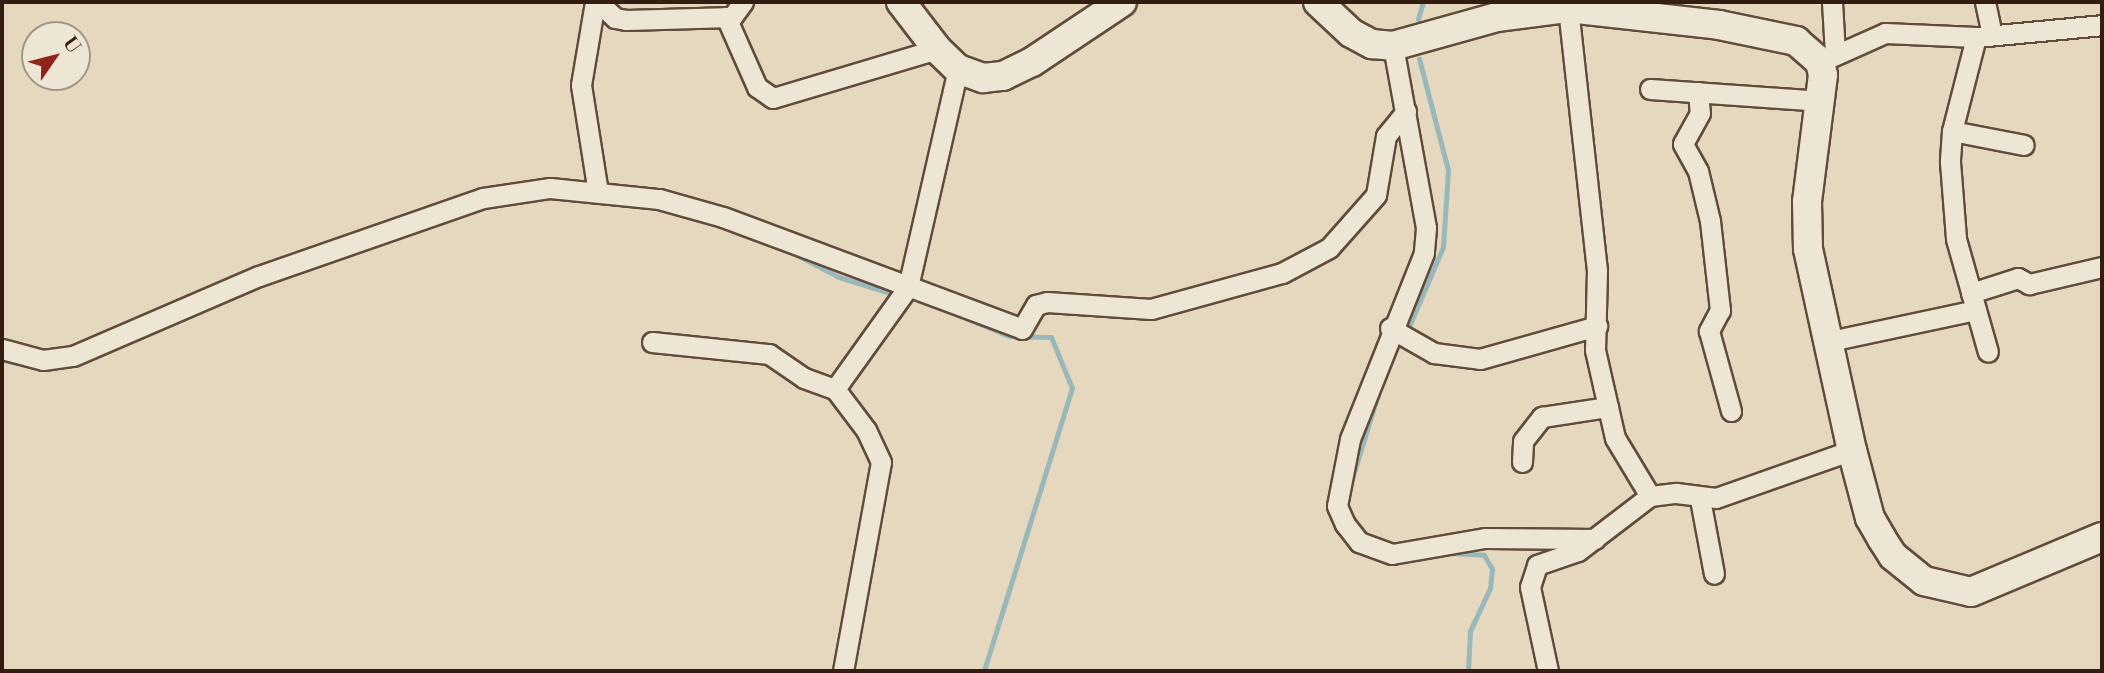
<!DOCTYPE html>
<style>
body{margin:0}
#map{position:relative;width:2104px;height:673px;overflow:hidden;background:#e5d8be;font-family:"Libre Bodoni",serif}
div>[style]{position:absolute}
.stream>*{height:5px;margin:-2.5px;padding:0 2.5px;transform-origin:2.5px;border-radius:2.5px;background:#98b8b9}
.roads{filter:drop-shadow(2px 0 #604c3c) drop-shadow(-2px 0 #604c3c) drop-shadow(0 2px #604c3c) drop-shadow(0 -2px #604c3c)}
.minor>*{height:19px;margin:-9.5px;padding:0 9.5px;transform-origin:9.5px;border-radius:9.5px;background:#eee6d5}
.secondary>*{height:28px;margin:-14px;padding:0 14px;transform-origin:14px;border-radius:14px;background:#eee6d5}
span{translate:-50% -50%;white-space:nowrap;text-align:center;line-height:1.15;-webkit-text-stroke:5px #eee6d5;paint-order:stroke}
.frame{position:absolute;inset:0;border:4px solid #331d10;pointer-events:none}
.north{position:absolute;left:21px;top:21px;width:70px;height:70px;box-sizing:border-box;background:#eee6d5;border:2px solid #a39686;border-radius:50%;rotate:55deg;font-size:19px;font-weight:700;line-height:28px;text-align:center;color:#331d10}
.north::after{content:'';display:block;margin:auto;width:24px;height:32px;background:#8f2418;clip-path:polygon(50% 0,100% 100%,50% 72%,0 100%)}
</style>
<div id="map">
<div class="stream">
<div style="left:1418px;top:19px;width:18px;rotate:-74deg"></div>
<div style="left:793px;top:253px;width:52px;rotate:27.6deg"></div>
<div style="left:839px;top:277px;width:53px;rotate:17.4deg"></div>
<div style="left:966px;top:318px;width:47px;rotate:22.7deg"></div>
<div style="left:1009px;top:336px;width:42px;rotate:1.4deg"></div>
<div style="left:1051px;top:337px;width:55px;rotate:67.6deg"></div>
<div style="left:1072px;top:388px;width:296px;rotate:107.3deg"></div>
<div style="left:1407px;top:331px;width:91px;rotate:-66.8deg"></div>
<div style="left:1443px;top:247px;width:77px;rotate:-86.3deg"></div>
<div style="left:1448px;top:170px;width:115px;rotate:-104.6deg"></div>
<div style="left:94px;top:357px;width:116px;rotate:-23.3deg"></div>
<div style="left:2px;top:359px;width:15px;rotate:16deg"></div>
<div style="left:1350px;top:485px;width:95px;rotate:-72.9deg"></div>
<div style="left:1359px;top:551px;width:24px;rotate:19deg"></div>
<div style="left:1450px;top:553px;width:34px;rotate:3deg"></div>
<div style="left:1484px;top:555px;width:16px;rotate:60deg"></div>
<div style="left:1492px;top:569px;width:19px;rotate:96deg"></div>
<div style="left:1490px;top:588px;width:47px;rotate:114.9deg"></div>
<div style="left:1470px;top:631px;width:40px;rotate:92.9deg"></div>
</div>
<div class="roads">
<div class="minor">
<div style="left:595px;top:2px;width:84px;rotate:99.6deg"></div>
<div style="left:581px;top:85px;width:108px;rotate:81deg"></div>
<div style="left:598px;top:2px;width:23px;rotate:43deg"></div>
<div style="left:615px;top:18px;width:11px;rotate:10deg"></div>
<div style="left:626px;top:20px;width:106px;rotate:-1.6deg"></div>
<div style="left:732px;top:17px;width:19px;rotate:-54deg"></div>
<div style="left:1832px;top:2px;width:52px;rotate:86.7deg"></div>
<div style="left:1985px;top:2px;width:34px;rotate:78deg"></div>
<div style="left:1568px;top:8px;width:264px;rotate:83.7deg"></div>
<div style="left:1597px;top:270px;width:80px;rotate:91.4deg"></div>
<div style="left:1595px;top:350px;width:90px;rotate:77.2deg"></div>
<div style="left:1615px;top:438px;width:68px;rotate:58.9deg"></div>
<div style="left:726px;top:17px;width:77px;rotate:66.1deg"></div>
<div style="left:757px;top:87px;width:19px;rotate:35deg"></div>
<div style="left:773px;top:98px;width:171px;rotate:-16.6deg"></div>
<div style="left:1976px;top:37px;width:97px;rotate:104.3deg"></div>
<div style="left:1952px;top:131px;width:31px;rotate:94deg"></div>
<div style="left:1950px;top:162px;width:77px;rotate:85.5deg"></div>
<div style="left:1956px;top:239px;width:117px;rotate:74.2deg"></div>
<div style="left:1393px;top:46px;width:185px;rotate:79.7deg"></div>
<div style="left:1426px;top:228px;width:25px;rotate:95deg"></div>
<div style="left:1424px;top:253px;width:200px;rotate:111.7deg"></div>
<div style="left:1350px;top:439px;width:68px;rotate:101deg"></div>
<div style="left:1337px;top:506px;width:20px;rotate:66deg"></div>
<div style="left:1345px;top:524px;width:23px;rotate:52deg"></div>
<div style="left:1359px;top:542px;width:35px;rotate:20deg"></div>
<div style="left:1392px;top:554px;width:94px;rotate:-9.8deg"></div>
<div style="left:1485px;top:538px;width:110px;rotate:0.5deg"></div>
<div style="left:1820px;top:62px;width:71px;rotate:-24deg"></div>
<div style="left:1885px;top:33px;width:91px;rotate:2.5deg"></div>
<div style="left:1976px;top:37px;width:127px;rotate:-5.4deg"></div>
<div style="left:1650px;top:89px;width:173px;rotate:4deg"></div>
<div style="left:1698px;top:92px;width:21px;rotate:85deg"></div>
<div style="left:1700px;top:113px;width:35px;rotate:119deg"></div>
<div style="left:1683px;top:144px;width:31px;rotate:61deg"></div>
<div style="left:1698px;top:171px;width:51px;rotate:76.5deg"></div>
<div style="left:1710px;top:221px;width:90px;rotate:83.6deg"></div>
<div style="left:1720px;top:310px;width:24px;rotate:118deg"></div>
<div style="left:1709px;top:331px;width:83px;rotate:74.6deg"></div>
<div style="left:1952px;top:131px;width:73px;rotate:11deg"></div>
<div style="left:1971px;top:293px;width:49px;rotate:-17.7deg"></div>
<div style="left:2018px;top:278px;width:13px;rotate:29deg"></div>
<div style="left:2029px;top:284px;width:75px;rotate:-13.1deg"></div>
<div style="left:1390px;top:328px;width:51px;rotate:29.6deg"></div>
<div style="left:1434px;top:353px;width:46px;rotate:7.4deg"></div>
<div style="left:1480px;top:359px;width:122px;rotate:-15.8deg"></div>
<div style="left:1830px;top:341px;width:149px;rotate:-12deg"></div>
<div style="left:652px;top:342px;width:118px;rotate:5.9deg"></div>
<div style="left:769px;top:354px;width:42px;rotate:34.4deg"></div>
<div style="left:804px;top:378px;width:33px;rotate:20deg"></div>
<div style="left:2px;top:349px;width:42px;rotate:15deg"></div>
<div style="left:43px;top:360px;width:30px;rotate:-8deg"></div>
<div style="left:73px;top:356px;width:202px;rotate:-23.3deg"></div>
<div style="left:259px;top:276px;width:237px;rotate:-19.2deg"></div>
<div style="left:483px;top:198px;width:68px;rotate:-8.5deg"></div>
<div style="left:550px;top:188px;width:110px;rotate:5.8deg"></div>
<div style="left:659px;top:199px;width:66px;rotate:15.7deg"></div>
<div style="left:723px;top:217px;width:319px;rotate:20.5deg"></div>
<div style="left:1022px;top:329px;width:28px;rotate:-60deg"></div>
<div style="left:1036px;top:305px;width:11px;rotate:-15deg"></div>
<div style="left:1047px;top:302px;width:104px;rotate:3.9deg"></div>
<div style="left:1151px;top:309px;width:136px;rotate:-15.4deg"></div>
<div style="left:1282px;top:273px;width:53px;rotate:-28deg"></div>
<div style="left:1329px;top:248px;width:71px;rotate:-48.4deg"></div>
<div style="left:1376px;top:195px;width:60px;rotate:-80.4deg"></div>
<div style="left:1386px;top:136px;width:32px;rotate:-51deg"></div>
<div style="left:1522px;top:462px;width:21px;rotate:-87deg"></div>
<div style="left:1523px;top:441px;width:31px;rotate:-52deg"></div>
<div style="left:1542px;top:417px;width:67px;rotate:-8.6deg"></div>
<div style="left:1700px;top:499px;width:76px;rotate:79.4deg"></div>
<div style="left:843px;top:671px;width:212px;rotate:-79.7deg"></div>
<div style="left:881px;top:462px;width:35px;rotate:-115deg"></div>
<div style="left:866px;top:430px;width:51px;rotate:-127.1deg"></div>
<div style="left:835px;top:389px;width:125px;rotate:-54.4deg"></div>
<div style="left:908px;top:287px;width:224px;rotate:-77.1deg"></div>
<div style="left:1548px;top:671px;width:86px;rotate:-102.1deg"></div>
<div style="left:1530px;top:587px;width:23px;rotate:-72deg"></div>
<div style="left:1537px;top:565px;width:43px;rotate:-18.9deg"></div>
<div style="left:1578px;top:551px;width:91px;rotate:-37.4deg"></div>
<div style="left:1650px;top:496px;width:26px;rotate:-7deg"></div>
<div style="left:1676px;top:493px;width:40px;rotate:7.1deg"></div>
<div style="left:1716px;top:498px;width:144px;rotate:-19.4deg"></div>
</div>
<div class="secondary">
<div style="left:901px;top:2px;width:59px;rotate:52.5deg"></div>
<div style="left:937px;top:49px;width:29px;rotate:44deg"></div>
<div style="left:958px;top:69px;width:27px;rotate:20deg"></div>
<div style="left:983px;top:78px;width:20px;rotate:-6deg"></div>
<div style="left:1003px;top:76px;width:32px;rotate:-26deg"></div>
<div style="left:1032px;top:62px;width:108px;rotate:-33.7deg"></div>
<div style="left:1318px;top:2px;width:45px;rotate:43.2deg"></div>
<div style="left:1351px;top:33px;width:24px;rotate:28deg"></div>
<div style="left:1372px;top:44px;width:21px;rotate:5deg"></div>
<div style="left:1393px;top:46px;width:108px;rotate:-15.6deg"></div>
<div style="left:1497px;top:17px;width:72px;rotate:-7.2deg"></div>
<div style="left:1568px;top:8px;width:152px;rotate:6.4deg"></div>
<div style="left:1719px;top:25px;width:79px;rotate:11.7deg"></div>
<div style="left:1796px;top:41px;width:32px;rotate:41deg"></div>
<div style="left:1820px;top:62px;width:13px;rotate:77deg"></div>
<div style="left:1823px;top:75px;width:128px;rotate:97.2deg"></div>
<div style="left:1807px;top:202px;width:47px;rotate:88.8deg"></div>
<div style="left:1808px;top:249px;width:206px;rotate:77.7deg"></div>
<div style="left:1852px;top:450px;width:70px;rotate:75.2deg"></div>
<div style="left:1870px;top:518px;width:24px;rotate:60deg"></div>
<div style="left:1882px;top:539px;width:20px;rotate:57deg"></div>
<div style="left:1893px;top:556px;width:40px;rotate:39deg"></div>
<div style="left:1924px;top:581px;width:48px;rotate:13.2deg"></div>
<div style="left:1971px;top:592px;width:142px;rotate:-22.8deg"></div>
</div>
</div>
<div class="frame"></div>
<div class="north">U</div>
</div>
